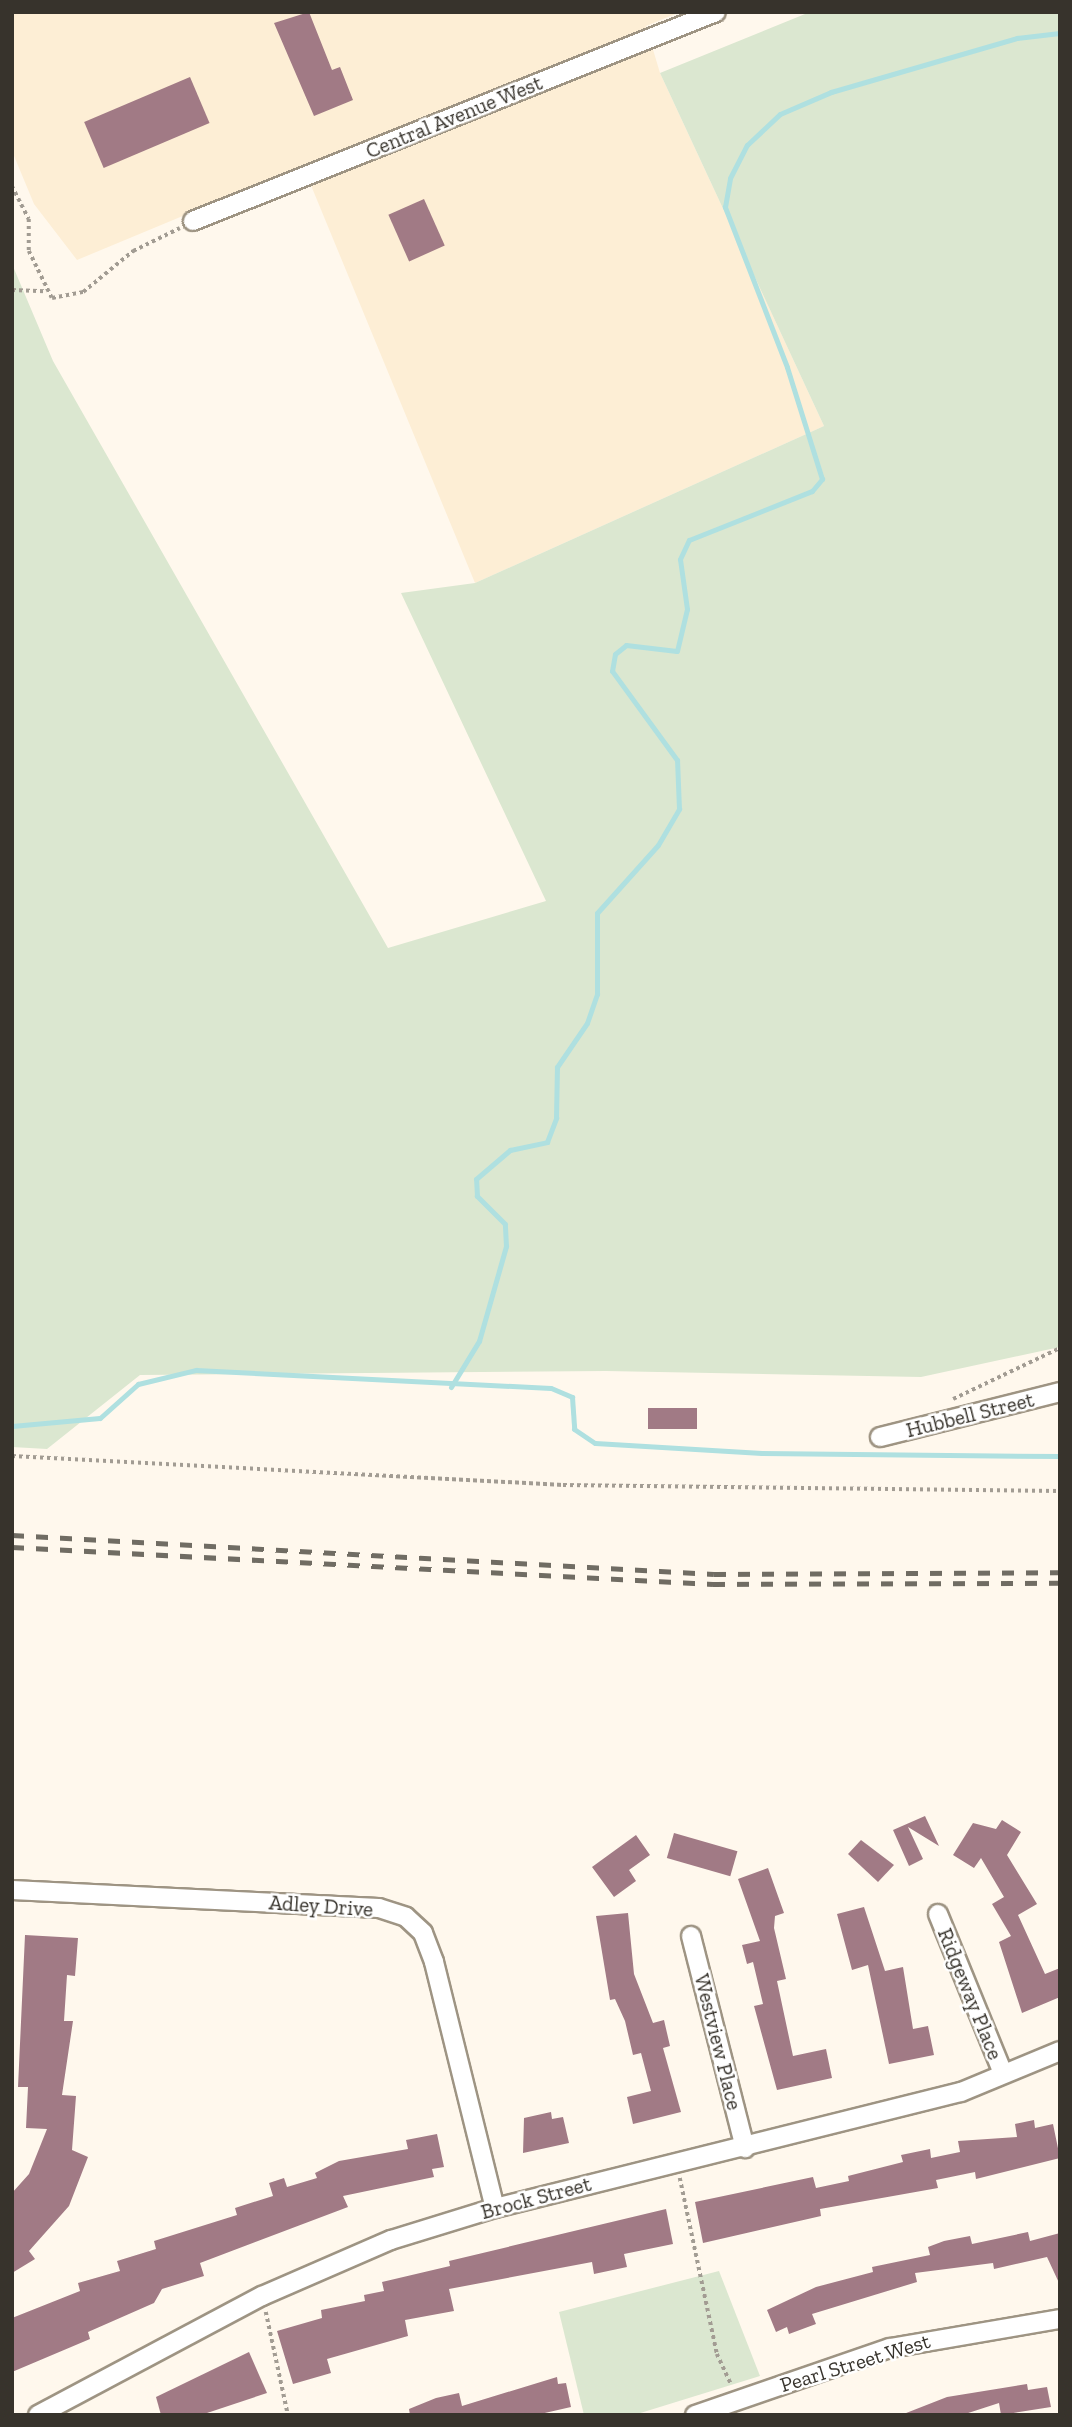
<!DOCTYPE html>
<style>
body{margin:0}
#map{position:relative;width:1072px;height:2427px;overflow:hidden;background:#fff8ed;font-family:"Zilla Slab",serif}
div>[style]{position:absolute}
.built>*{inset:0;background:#fdeed5}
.green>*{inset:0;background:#dbe7d0}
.stream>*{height:5px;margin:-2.5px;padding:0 2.5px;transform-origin:2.5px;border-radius:2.5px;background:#afe0e0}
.building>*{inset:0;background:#a17a85;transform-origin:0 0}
.path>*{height:3.5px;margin-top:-1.75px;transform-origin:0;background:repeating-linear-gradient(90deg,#a29c93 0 3.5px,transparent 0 7px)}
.roads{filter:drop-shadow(2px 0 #9e9483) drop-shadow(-2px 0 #9e9483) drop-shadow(0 2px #9e9483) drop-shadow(0 -2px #9e9483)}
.street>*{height:18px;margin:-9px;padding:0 9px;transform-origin:9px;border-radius:9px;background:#fff}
.rail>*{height:5px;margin-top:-2.5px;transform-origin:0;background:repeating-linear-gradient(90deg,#706c63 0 12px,transparent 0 24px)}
span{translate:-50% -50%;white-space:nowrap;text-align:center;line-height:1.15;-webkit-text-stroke:5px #fff;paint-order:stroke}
.street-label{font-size:21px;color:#37332c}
.frame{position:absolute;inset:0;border:14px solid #37332c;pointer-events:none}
</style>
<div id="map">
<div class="built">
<i style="clip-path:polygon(12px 12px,680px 12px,646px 26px,660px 73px,824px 426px,475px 583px,303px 166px,77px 260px,34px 204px,12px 151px)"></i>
</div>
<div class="green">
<i style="clip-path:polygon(810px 12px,1060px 12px,1060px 1347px,921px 1377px,606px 1371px,140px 1375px,47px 1449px,12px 1447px,12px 264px,53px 361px,388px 948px,546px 901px,401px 593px,475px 583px,824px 426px,660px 73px)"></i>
<i style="clip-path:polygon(719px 2271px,760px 2376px,634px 2415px,584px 2415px,559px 2312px)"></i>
</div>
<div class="stream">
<i style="left:451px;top:1387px;width:54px;rotate:-58.7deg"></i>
<i style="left:479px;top:1341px;width:99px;rotate:-74.1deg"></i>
<i style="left:506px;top:1246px;width:22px;rotate:-93deg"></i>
<i style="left:505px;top:1224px;width:40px;rotate:-135deg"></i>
<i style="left:477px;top:1196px;width:17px;rotate:-93deg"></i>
<i style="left:476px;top:1179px;width:45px;rotate:-40.5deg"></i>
<i style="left:510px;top:1150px;width:38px;rotate:-12deg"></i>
<i style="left:547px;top:1142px;width:26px;rotate:-69deg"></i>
<i style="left:556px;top:1118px;width:51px;rotate:-88.9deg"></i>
<i style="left:557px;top:1067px;width:53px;rotate:-55.7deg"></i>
<i style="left:587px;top:1023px;width:31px;rotate:-71deg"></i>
<i style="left:597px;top:994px;width:81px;rotate:-90deg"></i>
<i style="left:597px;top:913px;width:91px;rotate:-48.1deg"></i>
<i style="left:658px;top:845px;width:42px;rotate:-59.7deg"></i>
<i style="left:679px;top:809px;width:49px;rotate:-92.3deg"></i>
<i style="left:677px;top:760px;width:110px;rotate:-126.1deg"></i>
<i style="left:612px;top:671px;width:17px;rotate:-80deg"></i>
<i style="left:615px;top:654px;width:14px;rotate:-39deg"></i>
<i style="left:626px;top:645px;width:51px;rotate:6.7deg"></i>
<i style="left:677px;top:651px;width:43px;rotate:-76.6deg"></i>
<i style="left:687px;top:609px;width:50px;rotate:-98deg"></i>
<i style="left:680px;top:559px;width:21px;rotate:-65deg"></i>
<i style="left:689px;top:540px;width:132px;rotate:-21.7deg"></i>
<i style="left:812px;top:491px;width:16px;rotate:-50deg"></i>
<i style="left:822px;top:479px;width:117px;rotate:-107.4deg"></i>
<i style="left:787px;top:367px;width:172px;rotate:-111.2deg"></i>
<i style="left:725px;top:207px;width:29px;rotate:-80deg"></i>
<i style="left:730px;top:178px;width:37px;rotate:-63deg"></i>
<i style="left:747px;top:145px;width:45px;rotate:-43.2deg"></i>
<i style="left:780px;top:114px;width:56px;rotate:-23.3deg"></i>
<i style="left:831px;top:92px;width:194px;rotate:-16.2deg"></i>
<i style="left:1017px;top:38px;width:43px;rotate:-6.6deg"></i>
<i style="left:12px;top:1426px;width:88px;rotate:-5.2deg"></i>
<i style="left:100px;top:1418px;width:51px;rotate:-41.8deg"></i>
<i style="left:138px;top:1384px;width:60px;rotate:-13.6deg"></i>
<i style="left:196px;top:1370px;width:355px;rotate:2.9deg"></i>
<i style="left:551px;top:1388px;width:23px;rotate:23deg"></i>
<i style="left:572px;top:1397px;width:32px;rotate:86deg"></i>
<i style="left:574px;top:1429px;width:25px;rotate:34deg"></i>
<i style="left:595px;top:1443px;width:167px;rotate:3.4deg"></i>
<i style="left:762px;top:1453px;width:298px;rotate:0.6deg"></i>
</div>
<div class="building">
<i style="clip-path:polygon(309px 12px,332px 70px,340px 67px,353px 100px,314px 116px,274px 23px)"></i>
<i style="left:190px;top:77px;width:50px;height:115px;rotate:67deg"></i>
<i style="left:424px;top:199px;width:51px;height:39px;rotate:66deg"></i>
<i style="left:648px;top:1408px;width:49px;height:21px"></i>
<i style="clip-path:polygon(925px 1816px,939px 1846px,908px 1827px,923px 1859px,909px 1866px,893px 1830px)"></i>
<i style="clip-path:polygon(1002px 1820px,1021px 1832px,1007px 1855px,1037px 1904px,1018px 1915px,1045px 1974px,1060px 1968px,1060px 1997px,1022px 2013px,999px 1942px,1011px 1936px,992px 1904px,1004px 1897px,981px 1858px,974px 1868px,953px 1855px,973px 1823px,996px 1829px)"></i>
<i style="left:674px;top:1833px;width:66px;height:26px;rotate:16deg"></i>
<i style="clip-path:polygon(636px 1835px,650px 1855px,629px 1870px,636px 1881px,614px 1897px,592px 1867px)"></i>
<i style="clip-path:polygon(861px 1840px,894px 1865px,878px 1882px,848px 1854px)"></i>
<i style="clip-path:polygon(768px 1868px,784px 1913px,775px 1916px,774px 1928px,786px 1979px,777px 1981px,793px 2056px,826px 2049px,832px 2078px,777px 2090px,754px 2006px,763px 2004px,753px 1962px,747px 1964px,742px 1945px,760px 1941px,738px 1879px)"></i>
<i style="clip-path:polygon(864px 1907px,885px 1971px,903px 1967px,913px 2029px,928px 2026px,934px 2055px,889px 2064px,868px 1965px,852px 1970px,837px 1914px)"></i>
<i style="clip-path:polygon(628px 1913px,634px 1974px,653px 2023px,664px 2020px,670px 2046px,663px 2048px,681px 2112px,633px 2124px,627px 2097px,651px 2091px,641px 2053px,633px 2055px,625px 2021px,615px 1999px,610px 2000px,596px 1916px)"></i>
<i style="clip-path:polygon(25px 1935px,78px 1938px,75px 1976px,67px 1975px,64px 2021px,73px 2021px,62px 2095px,76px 2096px,72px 2150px,88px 2157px,69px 2206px,29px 2251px,35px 2259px,12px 2273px,12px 2193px,29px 2174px,47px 2129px,26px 2128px,28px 2087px,18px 2087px)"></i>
<i style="clip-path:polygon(551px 2112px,552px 2119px,563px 2117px,569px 2143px,523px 2153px,524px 2118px)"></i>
<i style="clip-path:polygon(1034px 2120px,1035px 2128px,1053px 2124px,1060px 2158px,976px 2179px,975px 2172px,936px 2180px,938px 2188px,820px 2209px,821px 2216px,703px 2243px,695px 2202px,813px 2177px,816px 2188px,849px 2181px,848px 2176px,903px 2162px,901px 2155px,930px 2149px,931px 2158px,960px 2152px,958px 2141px,1017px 2137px,1015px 2124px)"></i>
<i style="clip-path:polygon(437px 2134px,444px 2167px,432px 2169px,434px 2177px,343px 2196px,348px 2207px,200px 2263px,204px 2276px,162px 2289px,154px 2303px,88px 2332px,90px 2339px,12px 2372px,12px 2318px,80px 2291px,78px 2283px,120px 2271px,117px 2261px,156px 2249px,154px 2241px,237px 2215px,235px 2208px,273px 2196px,269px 2183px,284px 2178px,287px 2187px,317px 2178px,315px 2173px,339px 2161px,408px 2149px,406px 2140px)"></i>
<i style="clip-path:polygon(666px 2209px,673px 2244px,624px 2254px,627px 2267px,594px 2274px,592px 2262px,449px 2289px,454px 2311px,405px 2320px,408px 2336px,327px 2359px,331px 2373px,293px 2384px,277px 2331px,322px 2318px,321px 2310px,365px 2301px,364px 2295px,384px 2291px,382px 2282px,450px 2266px,449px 2261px)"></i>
<i style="clip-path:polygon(1028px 2232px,1030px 2241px,1060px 2233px,1060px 2285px,1047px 2257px,994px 2269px,993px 2263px,915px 2273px,917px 2282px,812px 2314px,816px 2324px,789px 2334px,787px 2327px,776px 2332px,767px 2310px,816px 2287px,873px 2272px,872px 2267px,930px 2255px,928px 2247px,944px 2241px,970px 2236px,972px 2244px)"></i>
<i style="clip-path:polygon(249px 2352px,267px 2393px,201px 2415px,161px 2415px,156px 2397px)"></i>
<i style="clip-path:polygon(557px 2377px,558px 2384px,566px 2383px,571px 2407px,536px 2415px,410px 2415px,409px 2409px,436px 2398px,459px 2393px,462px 2406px)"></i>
<i style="clip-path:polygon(1027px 2384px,1028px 2390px,1047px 2387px,1051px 2407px,1001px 2415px,999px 2403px,962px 2415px,901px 2415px,947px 2397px)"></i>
</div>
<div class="path">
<i style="left:12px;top:186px;width:37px;rotate:63deg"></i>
<i style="left:29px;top:219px;width:32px;rotate:90deg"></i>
<i style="left:29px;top:251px;width:52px;rotate:63.9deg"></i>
<i style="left:52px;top:298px;width:32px;rotate:-11deg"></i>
<i style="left:83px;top:292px;width:65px;rotate:-39.4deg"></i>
<i style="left:133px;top:251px;width:52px;rotate:-26.1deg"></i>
<i style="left:12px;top:290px;width:33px;rotate:2deg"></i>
<i style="left:953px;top:1399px;width:119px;rotate:-25.5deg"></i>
<i style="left:12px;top:1456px;width:552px;rotate:3.01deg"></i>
<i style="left:563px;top:1485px;width:497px;rotate:0.7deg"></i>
<i style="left:680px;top:2178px;width:180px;rotate:78.1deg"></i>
<i style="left:717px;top:2354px;width:33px;rotate:65deg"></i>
<i style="left:266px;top:2312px;width:105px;rotate:77.9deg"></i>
</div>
<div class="roads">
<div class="street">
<i style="left:193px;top:221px;width:563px;rotate:-21.78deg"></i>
<i style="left:880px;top:1437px;width:186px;rotate:-14deg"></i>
<i style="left:12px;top:1890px;width:367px;rotate:2.8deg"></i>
<i style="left:379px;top:1908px;width:28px;rotate:18deg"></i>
<i style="left:406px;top:1917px;width:23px;rotate:43deg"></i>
<i style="left:423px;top:1933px;width:31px;rotate:69deg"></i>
<i style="left:434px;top:1962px;width:253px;rotate:76.1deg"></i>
<i style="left:938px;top:1914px;width:172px;rotate:67.8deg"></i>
<i style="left:691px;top:1936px;width:219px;rotate:75.7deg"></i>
<i style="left:38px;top:2415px;width:254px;rotate:-28deg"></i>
<i style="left:262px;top:2296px;width:141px;rotate:-23.5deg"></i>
<i style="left:391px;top:2240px;width:109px;rotate:-17.1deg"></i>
<i style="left:495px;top:2208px;width:480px;rotate:-14deg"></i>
<i style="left:961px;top:2092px;width:107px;rotate:-22.5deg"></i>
<i style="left:695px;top:2415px;width:206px;rotate:-19deg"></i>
<i style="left:890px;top:2348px;width:172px;rotate:-9.7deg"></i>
</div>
</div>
<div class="rail">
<i style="left:12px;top:1535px;width:703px;rotate:3.18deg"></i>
<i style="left:714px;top:1574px;width:346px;rotate:-0.3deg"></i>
<i style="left:12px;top:1547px;width:702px;rotate:3.02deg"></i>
<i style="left:713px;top:1584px;width:347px;rotate:-0.2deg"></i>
</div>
<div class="street-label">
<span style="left:454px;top:117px;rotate:-22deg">Central Avenue West</span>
<span style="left:970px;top:1415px;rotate:-14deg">Hubbell Street</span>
<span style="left:321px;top:1906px;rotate:4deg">Adley Drive</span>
<span style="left:970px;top:1994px;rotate:68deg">Ridgeway Place</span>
<span style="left:718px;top:2042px;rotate:76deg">Westview Place</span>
<span style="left:536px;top:2198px;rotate:-15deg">Brock Street</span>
<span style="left:855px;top:2363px;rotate:-17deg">Pearl Street West</span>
</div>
<div class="frame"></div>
</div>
